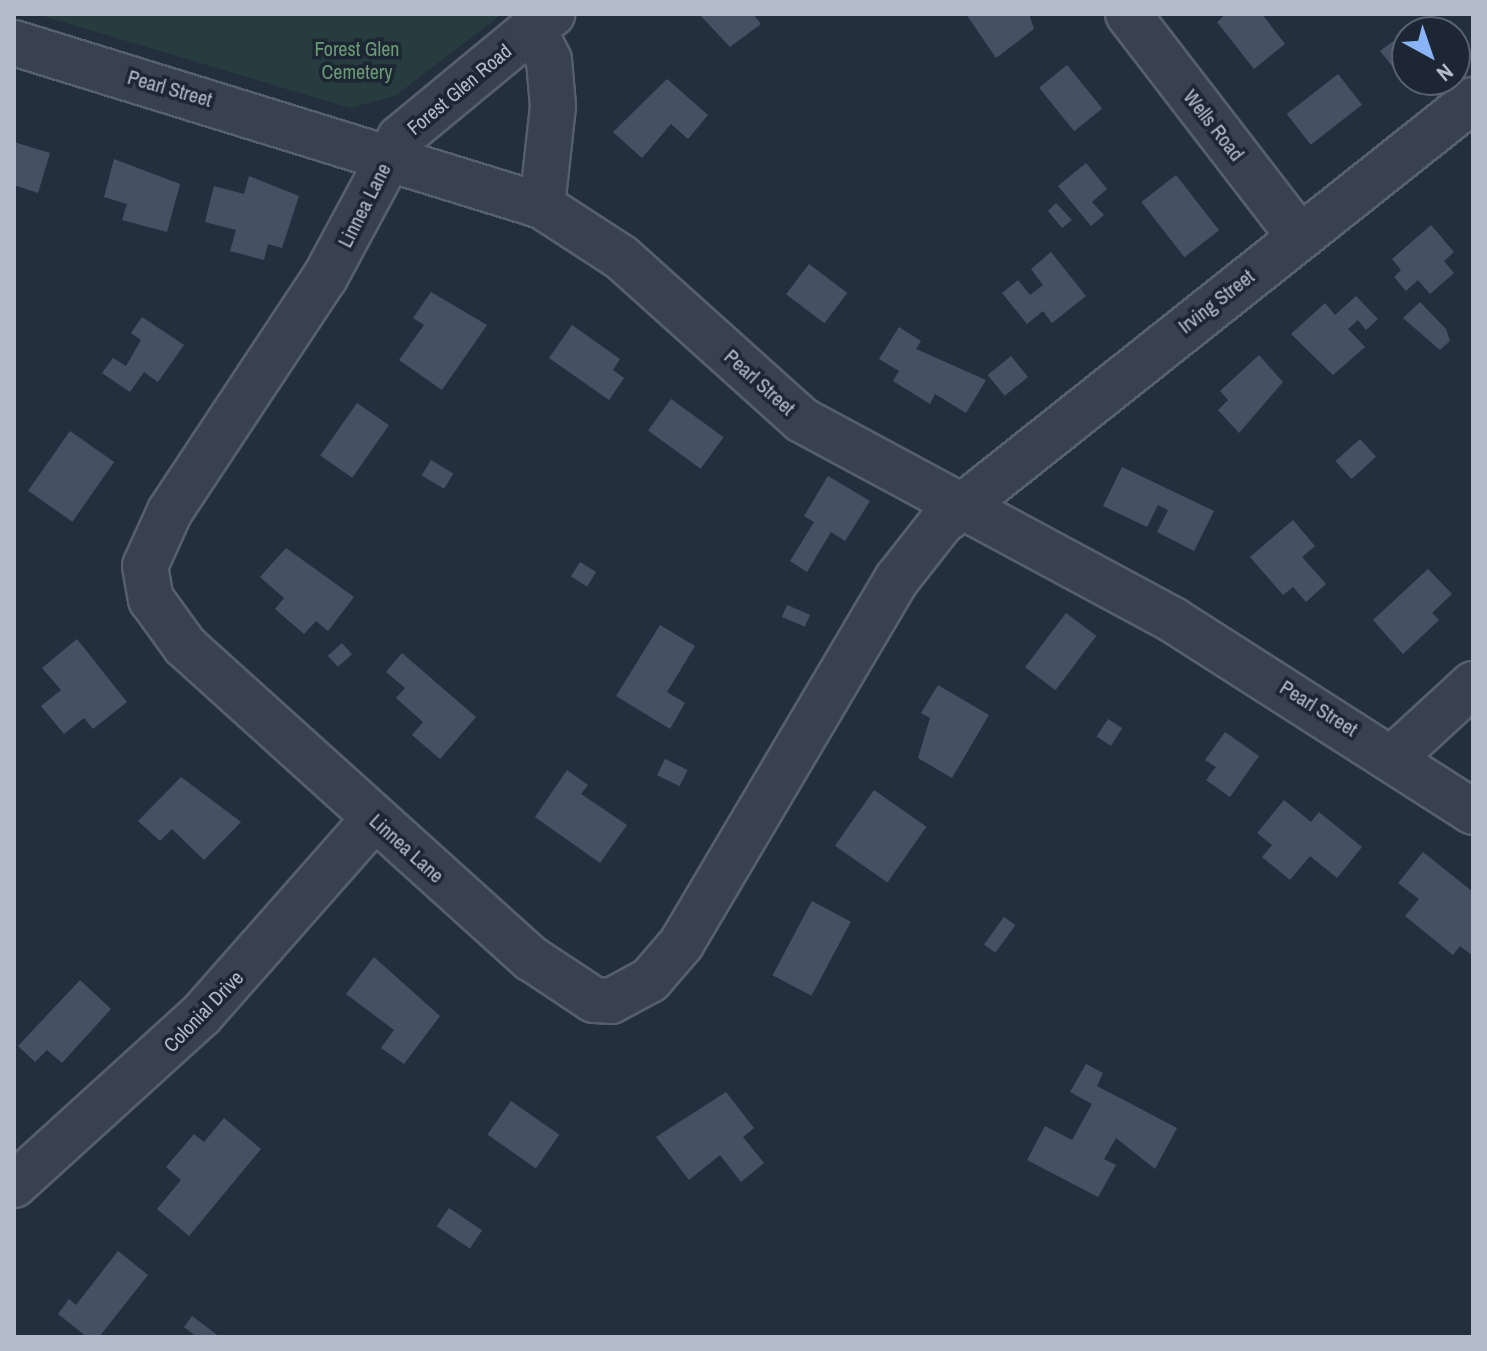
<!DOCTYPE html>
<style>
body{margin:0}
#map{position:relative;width:1487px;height:1351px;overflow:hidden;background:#242f3e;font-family:"Archivo Narrow",sans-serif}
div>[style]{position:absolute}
.green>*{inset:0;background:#263c3f}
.building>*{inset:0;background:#455162;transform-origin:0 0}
.roads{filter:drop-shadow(2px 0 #565f6c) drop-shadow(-2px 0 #565f6c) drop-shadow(0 2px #565f6c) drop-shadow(0 -2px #565f6c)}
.minor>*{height:44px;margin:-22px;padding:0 22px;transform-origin:22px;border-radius:22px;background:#38414e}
span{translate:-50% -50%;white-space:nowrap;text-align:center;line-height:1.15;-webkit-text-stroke:7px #1d2633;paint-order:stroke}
.park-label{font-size:20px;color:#6b9a76}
.street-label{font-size:20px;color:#b4bcc9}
.frame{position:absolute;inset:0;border:16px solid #b4bcc9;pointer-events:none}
.north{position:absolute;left:1391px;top:16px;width:80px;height:80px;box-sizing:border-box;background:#1d2633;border:2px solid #59626f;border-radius:50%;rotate:140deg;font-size:22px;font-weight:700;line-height:32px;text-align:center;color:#b4bcc9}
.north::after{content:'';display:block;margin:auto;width:28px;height:36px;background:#8ab4f8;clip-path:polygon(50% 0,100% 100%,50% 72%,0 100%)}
</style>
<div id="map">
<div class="green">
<i style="clip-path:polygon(36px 14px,502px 14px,395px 96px,350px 108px)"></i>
</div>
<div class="building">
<i style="clip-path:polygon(699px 14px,753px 14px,761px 24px,730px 47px)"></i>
<i style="clip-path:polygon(966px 14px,1029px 14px,1034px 29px,996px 58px)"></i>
<i style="clip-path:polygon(1226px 14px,1262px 14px,1285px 44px,1254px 69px,1217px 22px)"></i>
<i style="clip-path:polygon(1407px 31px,1407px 71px,1400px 76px,1380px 51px)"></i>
<i style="left:1067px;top:65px;width:56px;height:36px;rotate:51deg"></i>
<i style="left:1338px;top:74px;width:39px;height:65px;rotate:52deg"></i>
<i style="clip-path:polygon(667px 79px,708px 115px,688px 139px,671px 124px,642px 158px,613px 132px)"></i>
<i style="clip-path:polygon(14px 142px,50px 153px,38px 193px,14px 185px)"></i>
<i style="clip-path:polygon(114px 159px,180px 184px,167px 232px,122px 220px,127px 204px,104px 197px)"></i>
<i style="clip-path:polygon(1086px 163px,1107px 189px,1092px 202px,1104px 215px,1091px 226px,1058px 186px)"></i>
<i style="left:1176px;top:175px;width:70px;height:44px;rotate:52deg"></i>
<i style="clip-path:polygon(249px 176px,299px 196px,282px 248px,268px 244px,264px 260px,230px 251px,236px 230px,205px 222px,214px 186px,244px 194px)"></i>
<i style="clip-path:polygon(1056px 203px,1072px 220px,1062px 228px,1048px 211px)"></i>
<i style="clip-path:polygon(1431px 225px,1454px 252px,1444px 261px,1454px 273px,1430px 294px,1418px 280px,1406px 291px,1394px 277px,1401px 270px,1392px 259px)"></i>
<i style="clip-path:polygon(1051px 252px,1086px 296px,1052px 323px,1043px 311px,1027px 324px,1002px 293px,1018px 280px,1030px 295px,1043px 285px,1031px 269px)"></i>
<i style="left:809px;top:264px;width:48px;height:38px;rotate:37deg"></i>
<i style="clip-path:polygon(431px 292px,487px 325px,442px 390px,399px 360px,424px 325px,413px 318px)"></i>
<i style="clip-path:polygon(1356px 296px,1378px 319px,1366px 330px,1358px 320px,1348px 329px,1365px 347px,1333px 375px,1291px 334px,1325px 303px,1335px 315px)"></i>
<i style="clip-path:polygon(1420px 302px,1446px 329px,1450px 341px,1440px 350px,1403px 318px)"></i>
<i style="clip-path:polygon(142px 317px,184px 345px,158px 382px,144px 372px,130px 392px,102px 373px,113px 358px,126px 366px,141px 340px,131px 333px)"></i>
<i style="clip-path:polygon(572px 325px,620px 359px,613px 370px,624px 378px,609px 400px,549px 358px)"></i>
<i style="clip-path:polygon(899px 327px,921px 341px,916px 349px,986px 380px,966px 413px,935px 394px,930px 404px,893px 381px,899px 371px,879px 359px)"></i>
<i style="clip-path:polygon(1259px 355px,1283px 382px,1239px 433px,1218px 410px,1228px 400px,1220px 391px)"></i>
<i style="left:1011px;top:356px;width:27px;height:30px;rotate:51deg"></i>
<i style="left:671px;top:399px;width:65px;height:39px;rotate:36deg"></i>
<i style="left:357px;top:403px;width:39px;height:64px;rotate:35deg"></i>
<i style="left:70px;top:431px;width:54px;height:73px;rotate:35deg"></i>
<i style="left:1360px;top:439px;width:24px;height:33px;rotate:48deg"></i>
<i style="left:431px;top:460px;width:26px;height:18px;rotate:31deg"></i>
<i style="clip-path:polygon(1122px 467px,1214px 511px,1194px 551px,1157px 532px,1168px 510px,1158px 505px,1147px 527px,1103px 506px)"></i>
<i style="clip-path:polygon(828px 476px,870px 501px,845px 541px,831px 532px,807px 572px,790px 561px,814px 522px,804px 516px)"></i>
<i style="clip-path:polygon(1293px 520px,1315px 546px,1302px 557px,1326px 584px,1306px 602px,1293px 587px,1283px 595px,1250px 557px)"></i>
<i style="clip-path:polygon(286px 548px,354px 597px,328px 631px,316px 621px,304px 634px,275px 609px,284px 598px,260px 577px)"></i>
<i style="left:580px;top:562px;width:19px;height:17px;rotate:32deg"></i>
<i style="clip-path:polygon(1428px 569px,1452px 594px,1432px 613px,1439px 620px,1403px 654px,1373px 620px)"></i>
<i style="left:787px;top:605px;width:25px;height:13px;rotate:23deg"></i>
<i style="left:1066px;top:613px;width:38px;height:68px;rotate:37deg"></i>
<i style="clip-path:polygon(660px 625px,695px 646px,667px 692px,685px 703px,670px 729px,616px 696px)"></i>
<i style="clip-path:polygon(77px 639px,127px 702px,93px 729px,84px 718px,64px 734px,41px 706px,61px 690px,42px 668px)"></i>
<i style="left:342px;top:643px;width:15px;height:19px;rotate:48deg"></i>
<i style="clip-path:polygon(402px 653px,476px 717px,440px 759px,412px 735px,423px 722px,396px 698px,405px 688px,386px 672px)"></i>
<i style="clip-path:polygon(938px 685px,989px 715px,952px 778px,918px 758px,930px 718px,921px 713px)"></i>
<i style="left:1108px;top:719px;width:17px;height:21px;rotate:33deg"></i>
<i style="clip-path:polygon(1225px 732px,1259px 756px,1230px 797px,1206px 780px,1216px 767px,1205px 760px)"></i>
<i style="left:665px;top:759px;width:25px;height:18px;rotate:26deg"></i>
<i style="clip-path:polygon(567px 770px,588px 785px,581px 794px,627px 825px,600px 863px,535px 817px)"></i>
<i style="clip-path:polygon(181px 777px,241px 822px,204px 860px,172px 829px,160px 841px,138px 821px)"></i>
<i style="left:874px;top:790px;width:64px;height:68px;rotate:35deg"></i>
<i style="clip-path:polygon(1284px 800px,1311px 822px,1319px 812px,1362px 847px,1337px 878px,1310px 856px,1290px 880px,1262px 857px,1272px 845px,1257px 833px)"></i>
<i style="clip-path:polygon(1423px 852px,1473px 892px,1473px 956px,1460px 946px,1453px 955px,1405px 916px,1419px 899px,1398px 883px)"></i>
<i style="left:812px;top:901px;width:44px;height:84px;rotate:28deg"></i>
<i style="left:1004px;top:917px;width:14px;height:34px;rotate:36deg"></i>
<i style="clip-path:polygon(374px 957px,440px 1016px,404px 1064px,381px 1048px,394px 1030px,346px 994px)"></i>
<i style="clip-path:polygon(80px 980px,111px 1009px,62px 1063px,47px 1050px,35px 1062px,18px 1046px)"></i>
<i style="clip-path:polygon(1086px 1064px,1103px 1073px,1097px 1086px,1177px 1128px,1155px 1169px,1116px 1138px,1104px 1159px,1116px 1165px,1098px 1197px,1027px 1160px,1045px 1126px,1072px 1140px,1092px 1104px,1070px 1092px)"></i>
<i style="clip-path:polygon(726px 1092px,754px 1128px,743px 1137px,764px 1163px,741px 1182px,720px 1155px,689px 1180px,656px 1137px)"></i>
<i style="left:511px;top:1101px;width:59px;height:41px;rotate:35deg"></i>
<i style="clip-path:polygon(224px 1118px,261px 1149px,189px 1236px,157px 1209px,181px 1180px,166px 1167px,194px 1134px,204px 1142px)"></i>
<i style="left:449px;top:1208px;width:40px;height:22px;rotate:34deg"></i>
<i style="clip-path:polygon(118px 1251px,148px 1275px,99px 1337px,87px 1337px,58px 1314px,69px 1299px,76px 1305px)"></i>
<i style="clip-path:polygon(192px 1316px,220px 1337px,197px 1337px,184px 1327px)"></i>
</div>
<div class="roads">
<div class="minor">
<i style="left:1128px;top:14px;width:280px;rotate:52.4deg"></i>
<i style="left:533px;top:28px;width:173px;rotate:140.4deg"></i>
<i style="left:400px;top:138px;width:158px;rotate:118.3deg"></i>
<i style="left:325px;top:277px;width:281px;rotate:123.5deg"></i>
<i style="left:170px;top:511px;width:60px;rotate:114.4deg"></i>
<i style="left:145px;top:566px;width:34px;rotate:80deg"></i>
<i style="left:151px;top:599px;width:58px;rotate:54.1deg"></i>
<i style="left:185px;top:646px;width:467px;rotate:42.1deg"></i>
<i style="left:532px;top:959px;width:74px;rotate:33.5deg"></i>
<i style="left:594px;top:1000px;width:17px;rotate:3deg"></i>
<i style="left:611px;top:1001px;width:44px;rotate:-28.3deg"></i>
<i style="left:650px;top:980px;width:48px;rotate:-49.3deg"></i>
<i style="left:681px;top:944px;width:424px;rotate:-59.4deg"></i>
<i style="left:897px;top:579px;width:71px;rotate:-51.8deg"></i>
<i style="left:941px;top:523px;width:680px;rotate:-38.49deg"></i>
<i style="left:14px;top:43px;width:553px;rotate:17.16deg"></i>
<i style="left:542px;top:206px;width:95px;rotate:33deg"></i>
<i style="left:622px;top:258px;width:242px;rotate:42deg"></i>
<i style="left:802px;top:420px;width:421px;rotate:28.3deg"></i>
<i style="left:1173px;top:620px;width:356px;rotate:32.6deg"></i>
<i style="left:542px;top:206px;width:101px;rotate:-83.7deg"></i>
<i style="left:553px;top:106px;width:46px;rotate:-95deg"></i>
<i style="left:549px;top:60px;width:36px;rotate:-117deg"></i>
<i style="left:533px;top:28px;width:24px;rotate:-36deg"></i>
<i style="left:1395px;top:756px;width:106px;rotate:-42.7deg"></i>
<i style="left:14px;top:1185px;width:253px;rotate:-42.3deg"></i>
<i style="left:201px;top:1015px;width:261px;rotate:-48.6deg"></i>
</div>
</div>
<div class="park-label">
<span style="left:357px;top:60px">Forest Glen<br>Cemetery</span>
</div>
<div class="street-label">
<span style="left:170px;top:88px;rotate:16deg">Pearl Street</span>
<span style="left:459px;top:89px;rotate:-40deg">Forest Glen Road</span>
<span style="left:1214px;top:125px;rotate:52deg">Wells Road</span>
<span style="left:364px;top:205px;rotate:-63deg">Linnea Lane</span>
<span style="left:1216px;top:301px;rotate:-38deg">Irving Street</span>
<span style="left:760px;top:382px;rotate:42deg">Pearl Street</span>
<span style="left:1319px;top:708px;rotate:32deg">Pearl Street</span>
<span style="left:407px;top:848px;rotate:42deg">Linnea Lane</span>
<span style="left:203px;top:1011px;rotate:-46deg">Colonial Drive</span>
</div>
<div class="frame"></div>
<div class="north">N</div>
</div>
